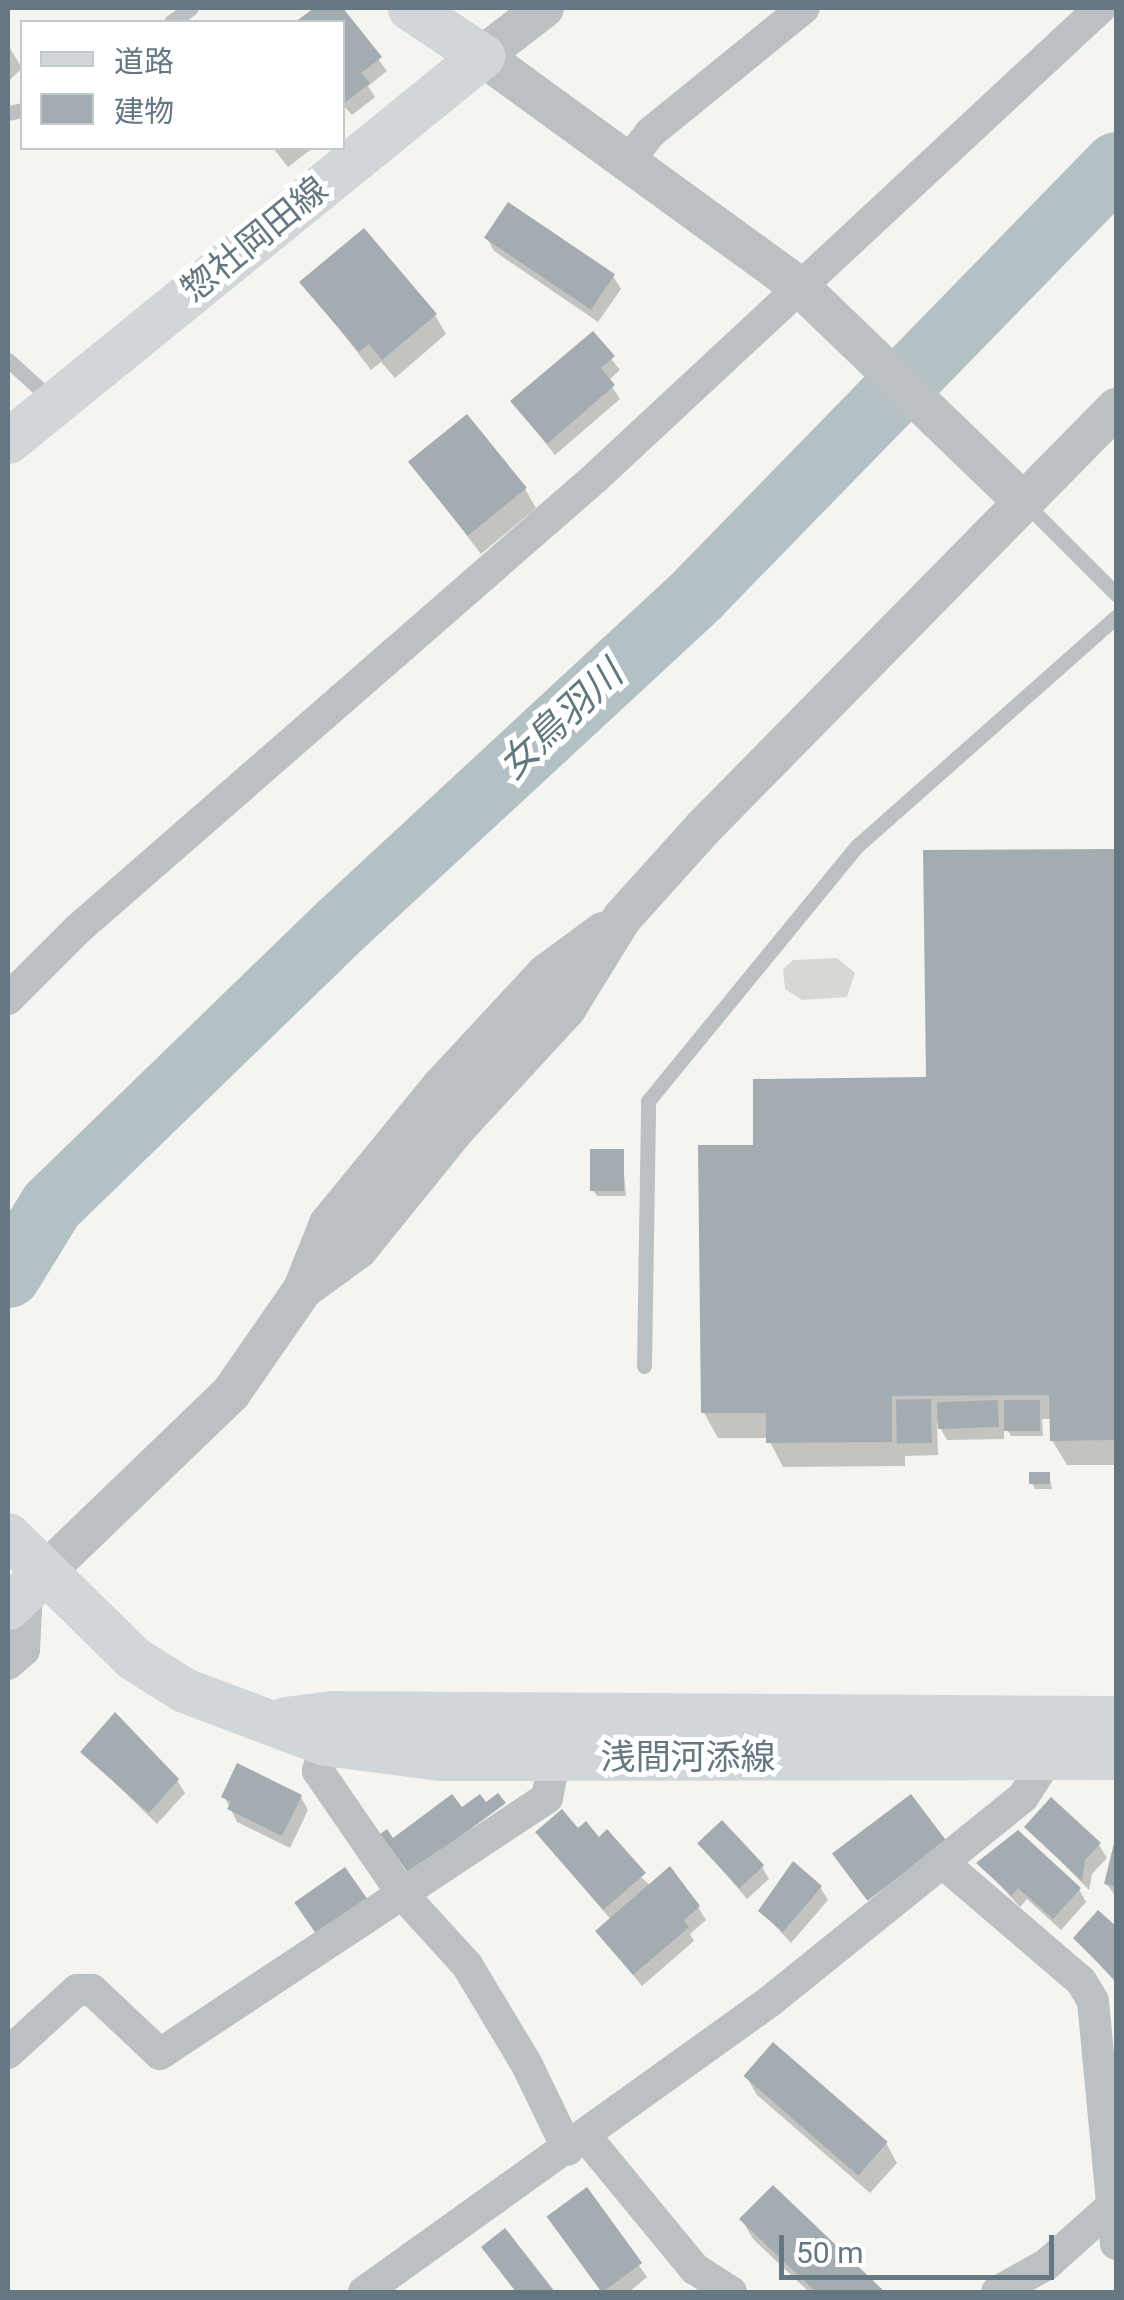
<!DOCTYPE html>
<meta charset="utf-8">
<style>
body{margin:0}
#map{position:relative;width:1124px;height:2300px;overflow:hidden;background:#f5f4f1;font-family:Roboto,"Noto Sans JP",sans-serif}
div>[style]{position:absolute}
.green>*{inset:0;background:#d5d9d1}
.shadow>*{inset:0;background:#0003}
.river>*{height:65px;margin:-32.5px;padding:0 32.5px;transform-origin:32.5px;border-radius:32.5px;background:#b3c1c4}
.building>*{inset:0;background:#a3adb1;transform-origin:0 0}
.service>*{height:15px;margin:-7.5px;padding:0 7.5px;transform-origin:7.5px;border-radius:7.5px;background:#bbc1c3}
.minor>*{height:32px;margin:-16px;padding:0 16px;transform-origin:16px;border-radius:16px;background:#bbc1c3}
.tertiary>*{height:40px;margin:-20px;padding:0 20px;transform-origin:20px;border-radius:20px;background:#bbc1c3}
.secondary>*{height:45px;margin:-22.5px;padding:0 22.5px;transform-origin:22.5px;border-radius:22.5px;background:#d1d6d9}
span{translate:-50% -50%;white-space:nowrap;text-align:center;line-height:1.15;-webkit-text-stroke:10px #fff;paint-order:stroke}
.street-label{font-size:35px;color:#657881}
.water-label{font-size:38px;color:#61797e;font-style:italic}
.frame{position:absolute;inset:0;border:10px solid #657881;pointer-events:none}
.legend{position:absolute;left:20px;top:20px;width:325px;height:130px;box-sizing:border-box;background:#fff;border:2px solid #c1c9cd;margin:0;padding:12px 18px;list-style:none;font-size:30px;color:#657881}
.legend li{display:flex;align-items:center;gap:20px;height:50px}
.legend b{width:50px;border:2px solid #c1c9cd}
.scale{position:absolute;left:779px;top:2235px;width:275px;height:45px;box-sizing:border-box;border:5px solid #657881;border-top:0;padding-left:12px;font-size:30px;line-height:35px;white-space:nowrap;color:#657881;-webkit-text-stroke:8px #fff;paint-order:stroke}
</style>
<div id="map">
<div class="green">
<i style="clip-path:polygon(837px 958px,855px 973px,847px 997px,802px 1000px,785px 989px,783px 969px,793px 960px)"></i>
</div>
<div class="shadow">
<i style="clip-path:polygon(318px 8px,340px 8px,387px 71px,368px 86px,375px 97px,352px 115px,342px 104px,342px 22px,299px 22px)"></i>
<i style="clip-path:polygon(8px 45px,22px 68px,8px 82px)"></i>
<i style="clip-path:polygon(273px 148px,313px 148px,288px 167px)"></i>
<i style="clip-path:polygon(487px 238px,613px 276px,621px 289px,598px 322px,494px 251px)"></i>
<i style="clip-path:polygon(303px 282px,435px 315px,446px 334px,395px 378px,381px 362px,371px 370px)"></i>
<i style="clip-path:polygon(592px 334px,620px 370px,608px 381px,620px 399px,555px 455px,513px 402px)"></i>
<i style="clip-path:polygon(411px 463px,525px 489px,536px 508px,481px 554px)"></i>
<i style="clip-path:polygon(1116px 851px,1116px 1465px,1067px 1465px,1052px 1440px,1052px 1419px,1042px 1419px,1043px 1436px,1011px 1436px,1004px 1424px,1004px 1439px,947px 1440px,937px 1422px,938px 1455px,905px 1456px,905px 1466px,783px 1467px,768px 1438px,718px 1438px,704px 1413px,756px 1147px,928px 1080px,925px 853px)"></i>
<i style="clip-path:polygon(622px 1151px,626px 1196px,597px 1196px,593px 1190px)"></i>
<i style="clip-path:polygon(1049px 1475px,1052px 1489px,1035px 1489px,1032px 1483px)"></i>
<i style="clip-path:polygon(83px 1752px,177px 1780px,185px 1793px,157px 1824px)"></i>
<i style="clip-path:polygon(224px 1796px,301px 1797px,308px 1810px,290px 1848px,237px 1822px)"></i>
<i style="clip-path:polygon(1027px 1827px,1099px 1845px,1107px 1858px,1092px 1874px,1089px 1890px)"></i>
<i style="clip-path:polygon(578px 1831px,599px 1840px,651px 1886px,698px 1907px,706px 1920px,690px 1934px,694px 1941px,642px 1986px,598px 1932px,611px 1920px,539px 1832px)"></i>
<i style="clip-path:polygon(700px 1844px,762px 1867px,769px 1879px,747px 1899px)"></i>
<i style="clip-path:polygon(1116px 1844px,1116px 1897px,1106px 1883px)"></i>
<i style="clip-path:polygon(980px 1864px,1079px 1889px,1086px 1902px,1061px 1930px,1027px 1899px,1020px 1907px)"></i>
<i style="clip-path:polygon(820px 1887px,828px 1900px,791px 1943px,761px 1911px)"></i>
<i style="clip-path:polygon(1098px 1913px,1116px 1929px,1116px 1983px,1076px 1938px)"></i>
<i style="clip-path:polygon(746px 2076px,886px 2143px,897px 2163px,870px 2193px,757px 2095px)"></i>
<i style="clip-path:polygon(773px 2188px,882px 2292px,809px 2292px,753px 2239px,742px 2220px)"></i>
<i style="clip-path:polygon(587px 2190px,647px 2277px,629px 2292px,608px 2292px,551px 2219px)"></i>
</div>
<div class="river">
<i style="left:8px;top:1275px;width:82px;rotate:-58.4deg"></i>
<i style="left:51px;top:1205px;width:402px;rotate:-44.1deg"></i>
<i style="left:340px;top:925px;width:488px;rotate:-42.8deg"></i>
<i style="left:698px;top:593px;width:599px;rotate:-45.74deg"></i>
</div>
<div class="building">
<i style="clip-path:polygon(314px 8px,343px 8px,382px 57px,361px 73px,370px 83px,342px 105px,342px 22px,295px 22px)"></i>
<i style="left:508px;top:202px;width:129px;height:43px;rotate:34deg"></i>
<i style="clip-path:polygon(364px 228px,437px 314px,382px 360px,369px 344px,359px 352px,299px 282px)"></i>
<i style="clip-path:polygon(593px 331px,615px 356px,601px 368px,615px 385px,547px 444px,510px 401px)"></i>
<i style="left:467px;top:414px;width:95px;height:76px;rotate:51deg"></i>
<i style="clip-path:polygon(1116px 849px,1116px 1440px,1050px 1441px,1049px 1395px,892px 1396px,892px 1442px,766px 1443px,766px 1413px,701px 1413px,698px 1145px,753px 1145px,753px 1079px,926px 1077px,923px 850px)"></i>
<i style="left:590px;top:1149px;width:34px;height:42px"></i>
<i style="left:931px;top:1399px;width:44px;height:35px;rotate:89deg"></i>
<i style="left:998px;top:1400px;width:27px;height:61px;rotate:88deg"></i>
<i style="left:1004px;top:1400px;width:36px;height:31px"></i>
<i style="left:1029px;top:1472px;width:21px;height:12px"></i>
<i style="clip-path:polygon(115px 1712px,179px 1779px,149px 1813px,80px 1752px)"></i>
<i style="clip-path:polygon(237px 1763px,302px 1795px,282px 1836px,227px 1809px,231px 1802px,221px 1797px)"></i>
<i style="clip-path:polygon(498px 1793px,506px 1803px,409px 1874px,380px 1834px,387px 1829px,393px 1838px,452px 1794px,462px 1807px,480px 1794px,486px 1802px)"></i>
<i style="left:911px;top:1794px;width:59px;height:99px;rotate:53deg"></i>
<i style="clip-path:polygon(1051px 1797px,1101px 1843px,1085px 1860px,1082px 1881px,1024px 1827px)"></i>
<i style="clip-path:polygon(562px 1809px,578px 1828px,586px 1821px,599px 1837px,607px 1829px,646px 1873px,603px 1910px,535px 1832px)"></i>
<i style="left:722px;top:1820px;width:62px;height:34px;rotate:47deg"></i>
<i style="clip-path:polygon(1018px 1830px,1081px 1888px,1053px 1919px,1018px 1888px,1012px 1896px,976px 1863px)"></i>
<i style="clip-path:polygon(1115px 1839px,1116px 1839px,1116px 1887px,1104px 1884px)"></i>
<i style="clip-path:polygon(793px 1861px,822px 1886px,783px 1932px,758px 1911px)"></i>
<i style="clip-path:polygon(670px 1866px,700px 1906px,684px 1920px,689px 1927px,633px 1975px,595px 1931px)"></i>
<i style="left:345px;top:1867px;width:39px;height:62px;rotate:55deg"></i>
<i style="clip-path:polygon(1098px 1910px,1116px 1926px,1116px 1981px,1073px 1938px)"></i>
<i style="left:773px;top:2042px;width:152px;height:45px;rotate:41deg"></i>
<i style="clip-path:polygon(773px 2185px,885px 2292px,816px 2292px,739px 2219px)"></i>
<i style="left:587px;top:2187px;width:94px;height:50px;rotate:54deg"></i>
<i style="clip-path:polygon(505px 2228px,555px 2292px,516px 2292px,481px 2247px)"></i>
</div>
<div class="service">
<i style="left:171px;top:22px;width:24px;rotate:-35deg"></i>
<i style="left:8px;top:113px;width:14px;rotate:-12deg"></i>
<i style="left:8px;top:360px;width:61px;rotate:42.3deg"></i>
<i style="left:1025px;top:503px;width:129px;rotate:45deg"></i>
<i style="left:644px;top:1366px;width:265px;rotate:-89.1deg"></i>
<i style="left:648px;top:1101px;width:330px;rotate:-50.7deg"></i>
<i style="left:857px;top:846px;width:346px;rotate:-41.5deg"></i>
</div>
<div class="minor">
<i style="left:630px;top:159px;width:33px;rotate:-52deg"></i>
<i style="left:650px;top:133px;width:198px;rotate:-39.1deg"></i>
<i style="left:8px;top:999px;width:100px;rotate:-45deg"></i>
<i style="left:79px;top:928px;width:685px;rotate:-41.09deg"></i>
<i style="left:595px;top:478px;width:690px;rotate:-42.94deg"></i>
<i style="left:8px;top:1664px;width:21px;rotate:-41deg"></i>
<i style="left:24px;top:1650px;width:61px;rotate:-87.2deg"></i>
<i style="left:325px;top:1743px;width:29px;rotate:104deg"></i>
<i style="left:318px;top:1771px;width:152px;rotate:55.5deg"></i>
<i style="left:404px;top:1896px;width:93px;rotate:47.6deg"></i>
<i style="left:467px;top:1965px;width:117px;rotate:59deg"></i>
<i style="left:527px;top:2065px;width:94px;rotate:64.2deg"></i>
<i style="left:942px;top:1862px;width:183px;rotate:40.6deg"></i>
<i style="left:1081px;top:1981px;width:23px;rotate:59deg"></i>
<i style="left:1093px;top:2001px;width:244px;rotate:84.6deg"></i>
<i style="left:8px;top:2053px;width:93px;rotate:-42.4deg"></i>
<i style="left:77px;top:1990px;width:15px"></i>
<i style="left:92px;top:1990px;width:93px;rotate:43.3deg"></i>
<i style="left:160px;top:2054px;width:464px;rotate:-33.5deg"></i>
<i style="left:547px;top:1798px;width:42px;rotate:-79deg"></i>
<i style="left:586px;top:2137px;width:171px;rotate:50.5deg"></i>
<i style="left:695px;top:2269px;width:43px;rotate:32.6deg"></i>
<i style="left:364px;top:2292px;width:498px;rotate:-35.6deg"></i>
<i style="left:769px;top:2002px;width:326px;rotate:-38.9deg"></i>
<i style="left:1023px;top:1797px;width:46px;rotate:-57.3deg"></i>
<i style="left:997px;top:2292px;width:57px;rotate:-29.2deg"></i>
<i style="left:1047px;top:2264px;width:89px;rotate:-41.8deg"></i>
</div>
<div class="tertiary">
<i style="left:544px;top:8px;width:78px;rotate:142.3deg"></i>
<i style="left:482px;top:56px;width:393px;rotate:36deg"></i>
<i style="left:800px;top:287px;width:308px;rotate:43.9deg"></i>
<i style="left:303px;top:1289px;width:68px;rotate:-36deg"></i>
<i style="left:358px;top:1249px;width:156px;rotate:-51deg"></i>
<i style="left:456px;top:1128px;width:162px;rotate:-47.3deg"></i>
<i style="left:566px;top:1009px;width:107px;rotate:-58.4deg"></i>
<i style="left:622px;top:918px;width:122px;rotate:-48deg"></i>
<i style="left:704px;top:827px;width:588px;rotate:-45.48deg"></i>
<i style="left:44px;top:1573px;width:260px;rotate:-43.9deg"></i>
<i style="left:231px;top:1393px;width:126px;rotate:-55.3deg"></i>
<i style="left:303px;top:1289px;width:70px;rotate:-68.2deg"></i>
<i style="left:329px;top:1224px;width:177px;rotate:-50.7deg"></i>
<i style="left:441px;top:1087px;width:154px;rotate:-47.1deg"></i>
<i style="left:546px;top:974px;width:71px;rotate:-36.4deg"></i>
</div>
<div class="secondary">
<i style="left:8px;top:441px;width:611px;rotate:-39.08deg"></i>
<i style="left:482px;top:56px;width:87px;rotate:-146.3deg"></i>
<i style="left:8px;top:1535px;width:175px;rotate:44.5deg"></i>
<i style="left:133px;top:1658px;width:60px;rotate:32.1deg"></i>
<i style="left:184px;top:1690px;width:151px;rotate:20.6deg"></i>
<i style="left:325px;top:1743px;width:116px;rotate:7.4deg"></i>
<i style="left:440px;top:1758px;width:676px;rotate:-0.08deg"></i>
<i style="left:8px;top:1607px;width:50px;rotate:-43.4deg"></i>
<i style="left:285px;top:1719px;width:47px;rotate:-7.3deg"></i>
<i style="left:332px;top:1713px;width:784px;rotate:0.37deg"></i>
</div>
<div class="street-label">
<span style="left:255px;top:240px;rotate:-39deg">惣社岡田線</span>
<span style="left:688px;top:1758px">浅間河添線</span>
</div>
<div class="water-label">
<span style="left:561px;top:720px;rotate:-43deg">女鳥羽川</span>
</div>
<div class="frame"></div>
<ul class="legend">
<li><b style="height:12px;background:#d1d6d9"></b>道路</li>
<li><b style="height:28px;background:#a3adb1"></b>建物</li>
</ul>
<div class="scale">50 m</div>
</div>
